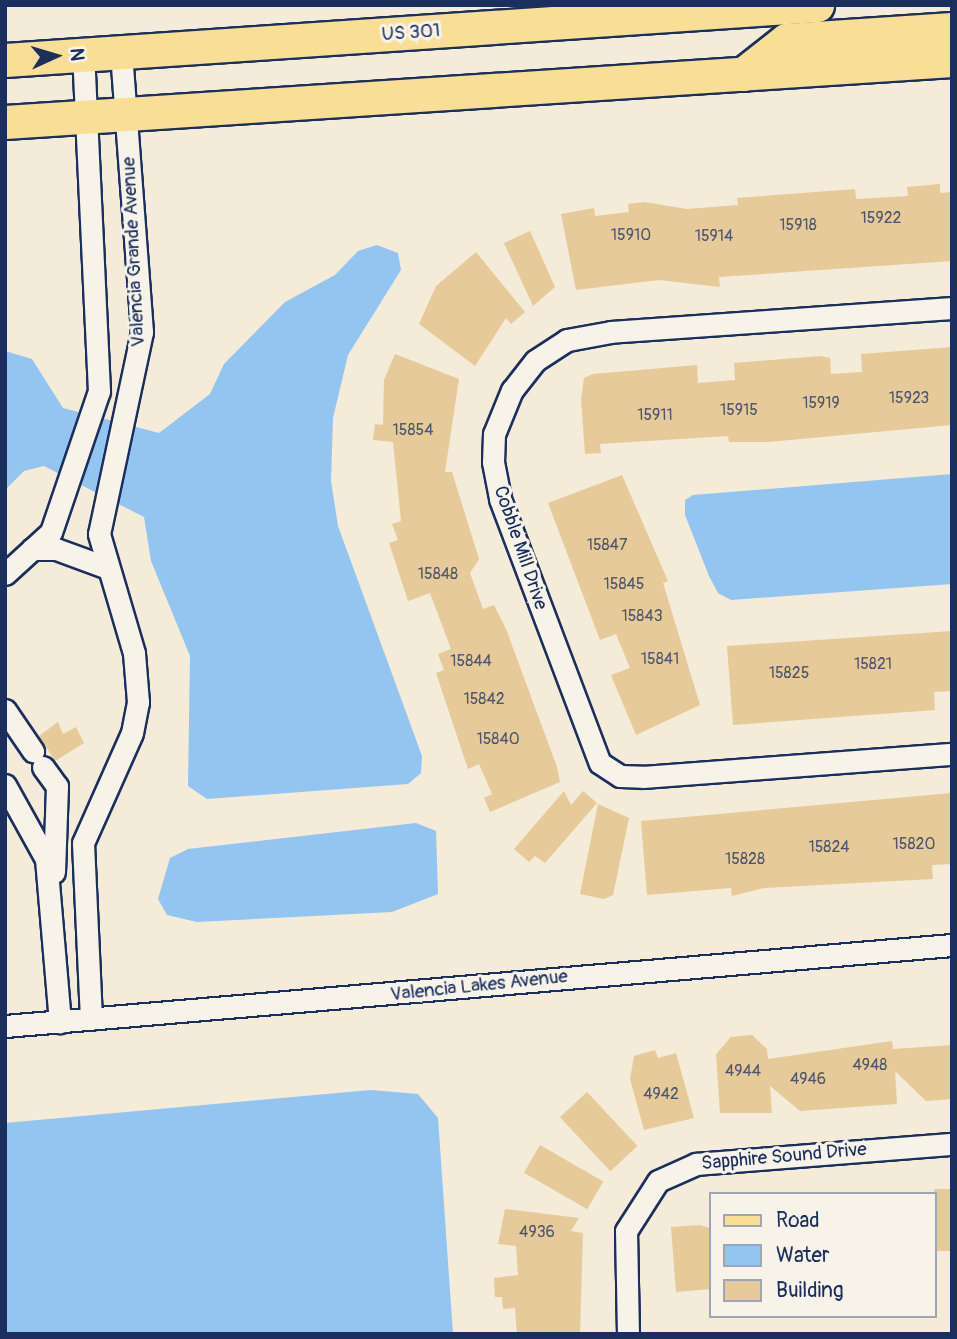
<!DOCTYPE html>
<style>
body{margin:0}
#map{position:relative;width:957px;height:1339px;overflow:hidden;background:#f4ebd8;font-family:Pangolin,sans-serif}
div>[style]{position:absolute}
.water>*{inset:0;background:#94c4f0}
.building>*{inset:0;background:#e6ca9a;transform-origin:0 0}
.roads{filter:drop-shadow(2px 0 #1b2f5e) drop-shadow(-2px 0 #1b2f5e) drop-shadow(0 2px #1b2f5e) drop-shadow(0 -2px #1b2f5e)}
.street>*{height:21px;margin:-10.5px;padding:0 10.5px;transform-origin:10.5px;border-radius:10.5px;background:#f7f3e8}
.primary>*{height:33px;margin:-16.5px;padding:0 16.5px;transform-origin:16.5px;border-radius:16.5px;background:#f9df96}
span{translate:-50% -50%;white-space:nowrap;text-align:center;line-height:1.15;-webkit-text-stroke:6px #f7f3e8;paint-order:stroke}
.number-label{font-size:16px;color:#4e566d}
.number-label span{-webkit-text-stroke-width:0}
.street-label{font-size:19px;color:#1b2f5e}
.frame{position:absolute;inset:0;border:7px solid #1b2f5e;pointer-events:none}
.legend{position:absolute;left:709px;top:1192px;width:228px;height:126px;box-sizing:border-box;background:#f7f3e8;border:2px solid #9fa5b1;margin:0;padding:9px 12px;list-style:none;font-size:21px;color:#1b2f5e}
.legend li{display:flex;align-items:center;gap:14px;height:35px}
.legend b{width:35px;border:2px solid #9fa5b1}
.north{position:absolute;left:21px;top:21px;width:70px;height:70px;-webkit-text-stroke:5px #f7f3e8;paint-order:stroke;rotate:86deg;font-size:19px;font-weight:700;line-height:28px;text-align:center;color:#1b2f5e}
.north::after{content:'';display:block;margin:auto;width:24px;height:32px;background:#1b2f5e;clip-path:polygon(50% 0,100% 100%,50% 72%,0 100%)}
</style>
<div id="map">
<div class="water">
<i style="clip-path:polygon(377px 245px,398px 253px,401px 270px,348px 355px,333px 418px,331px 481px,338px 526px,422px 756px,421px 773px,408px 784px,207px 799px,188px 786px,190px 656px,151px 561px,144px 517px,44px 466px,24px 471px,5px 490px,5px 351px,32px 359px,63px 408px,159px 433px,210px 394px,224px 364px,285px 302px,335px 275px,358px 251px)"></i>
<i style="clip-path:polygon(952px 474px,952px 584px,731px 600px,718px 593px,709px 576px,685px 515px,685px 500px,693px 495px)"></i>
<i style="clip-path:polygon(416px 823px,436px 831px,438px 894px,392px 912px,197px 922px,167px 915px,158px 899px,170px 858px,188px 849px)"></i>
<i style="clip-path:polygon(371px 1090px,418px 1094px,438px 1118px,453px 1334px,5px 1334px,5px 1123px)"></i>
</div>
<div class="building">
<i style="clip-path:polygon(940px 184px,940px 193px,952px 192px,952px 261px,719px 277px,720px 287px,659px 280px,576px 290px,561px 214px,594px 208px,595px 216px,629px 212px,628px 204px,644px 202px,687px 209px,738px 205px,737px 198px,855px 189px,856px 199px,908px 196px,907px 187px)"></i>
<i style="clip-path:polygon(530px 231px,555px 287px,533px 306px,504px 243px)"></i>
<i style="clip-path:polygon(476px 252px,525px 312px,511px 324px,506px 318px,475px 366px,419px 324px,436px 286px)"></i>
<i style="clip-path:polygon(952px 347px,952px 425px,768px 442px,729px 442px,728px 436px,600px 444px,601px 453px,585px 454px,581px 400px,584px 378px,593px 374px,697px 365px,698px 383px,735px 380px,734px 363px,820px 356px,830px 358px,831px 374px,862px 372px,861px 354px)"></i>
<i style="clip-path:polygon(395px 354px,459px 379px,445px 472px,452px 472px,479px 559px,470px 573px,483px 609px,494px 605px,506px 629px,557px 767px,560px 782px,490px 812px,484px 798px,492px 794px,479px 764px,468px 769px,436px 673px,444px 670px,438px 654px,451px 649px,430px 593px,408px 601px,389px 543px,398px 540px,392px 524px,401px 521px,393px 442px,373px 440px,375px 424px,383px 425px,384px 380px)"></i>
<i style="clip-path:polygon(622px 475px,668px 581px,663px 583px,700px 705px,636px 735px,611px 675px,630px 668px,616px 634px,600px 640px,548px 503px)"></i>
<i style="clip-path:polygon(952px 631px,952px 691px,934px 692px,935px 710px,733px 725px,727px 646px)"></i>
<i style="clip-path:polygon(58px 722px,63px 734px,76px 727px,84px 743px,55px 761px,39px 736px)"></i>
<i style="clip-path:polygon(564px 791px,571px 805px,583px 791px,597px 803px,545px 863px,535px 856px,529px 862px,514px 849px)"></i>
<i style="clip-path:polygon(952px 793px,952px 864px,932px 865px,933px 879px,764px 888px,732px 896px,731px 888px,647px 895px,641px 821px)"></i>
<i style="clip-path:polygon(598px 804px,629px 818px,613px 895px,604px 899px,580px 894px)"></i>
<i style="clip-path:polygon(752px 1035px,767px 1049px,768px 1059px,892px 1041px,893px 1049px,952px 1045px,952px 1099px,926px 1101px,895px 1071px,897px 1104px,800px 1111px,770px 1086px,772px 1113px,720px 1113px,716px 1054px,731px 1037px)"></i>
<i style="clip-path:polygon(655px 1050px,658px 1058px,676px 1053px,694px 1118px,644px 1130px,630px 1079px,634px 1056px)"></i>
<i style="left:587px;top:1092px;width:74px;height:37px;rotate:47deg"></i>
<i style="left:540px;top:1145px;width:73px;height:32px;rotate:30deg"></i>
<i style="left:952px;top:1189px;width:62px;height:18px;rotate:90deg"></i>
<i style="clip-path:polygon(505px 1209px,579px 1218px,571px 1231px,583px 1233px,580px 1334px,517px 1334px,515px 1308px,503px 1309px,502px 1297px,495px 1297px,494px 1278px,518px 1275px,516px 1246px,498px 1244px)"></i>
<i style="clip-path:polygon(700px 1225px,710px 1228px,710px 1289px,676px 1292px,671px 1227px)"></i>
</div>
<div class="roads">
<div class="street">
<i style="left:952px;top:308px;width:342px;rotate:176deg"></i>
<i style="left:611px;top:332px;width:45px;rotate:169.7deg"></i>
<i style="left:567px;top:340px;width:38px;rotate:147deg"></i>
<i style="left:535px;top:361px;width:37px;rotate:128deg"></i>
<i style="left:512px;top:390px;width:48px;rotate:112.2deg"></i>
<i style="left:494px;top:434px;width:28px;rotate:92deg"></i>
<i style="left:493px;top:462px;width:38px;rotate:79deg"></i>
<i style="left:500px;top:499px;width:282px;rotate:69.3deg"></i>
<i style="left:600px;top:763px;width:24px;rotate:33deg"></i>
<i style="left:620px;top:776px;width:23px;rotate:2deg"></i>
<i style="left:643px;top:777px;width:310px;rotate:-4.3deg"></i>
<i style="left:32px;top:549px;width:24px"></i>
<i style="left:56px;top:549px;width:52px;rotate:20.2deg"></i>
<i style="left:5px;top:574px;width:62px;rotate:-42.4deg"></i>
<i style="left:51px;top:532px;width:149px;rotate:-71.2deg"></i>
<i style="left:99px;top:391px;width:336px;rotate:-92.7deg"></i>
<i style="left:5px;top:710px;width:50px;rotate:55.7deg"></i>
<i style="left:43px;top:767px;width:24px;rotate:54deg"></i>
<i style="left:57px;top:786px;width:86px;rotate:92deg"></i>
<i style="left:5px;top:785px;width:85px;rotate:61deg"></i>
<i style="left:46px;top:859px;width:164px;rotate:85.1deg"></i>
<i style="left:91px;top:1019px;width:176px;rotate:-92.6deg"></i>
<i style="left:83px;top:843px;width:120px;rotate:-66deg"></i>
<i style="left:132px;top:733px;width:32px;rotate:-79deg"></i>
<i style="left:138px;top:702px;width:49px;rotate:-94.7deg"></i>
<i style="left:134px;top:653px;width:124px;rotate:-106.4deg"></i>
<i style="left:99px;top:534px;width:207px;rotate:-78deg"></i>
<i style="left:142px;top:332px;width:281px;rotate:-94.3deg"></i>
<i style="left:5px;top:1026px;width:950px;rotate:-4.89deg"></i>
<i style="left:628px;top:1334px;width:103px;rotate:-91.1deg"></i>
<i style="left:626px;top:1231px;width:59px;rotate:-57.4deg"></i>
<i style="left:658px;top:1181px;width:42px;rotate:-24.1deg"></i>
<i style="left:696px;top:1164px;width:257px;rotate:-4.5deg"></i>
</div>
<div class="primary">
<i style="left:5px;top:60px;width:814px;rotate:-3.87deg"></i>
<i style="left:743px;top:74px;width:55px;rotate:-38.3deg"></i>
<i style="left:786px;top:40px;width:166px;rotate:-3.8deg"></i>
<i style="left:5px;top:122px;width:949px;rotate:-3.75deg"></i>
</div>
</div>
<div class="number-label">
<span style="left:881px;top:218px">15922</span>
<span style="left:798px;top:225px">15918</span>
<span style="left:631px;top:235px">15910</span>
<span style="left:714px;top:236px">15914</span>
<span style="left:909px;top:398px">15923</span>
<span style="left:821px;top:403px">15919</span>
<span style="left:739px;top:410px">15915</span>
<span style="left:655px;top:415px">15911</span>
<span style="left:413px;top:430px">15854</span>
<span style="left:607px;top:545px">15847</span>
<span style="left:438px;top:574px">15848</span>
<span style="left:624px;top:584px">15845</span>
<span style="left:642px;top:616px">15843</span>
<span style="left:660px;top:659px">15841</span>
<span style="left:471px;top:661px">15844</span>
<span style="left:873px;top:664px">15821</span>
<span style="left:789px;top:673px">15825</span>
<span style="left:484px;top:699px">15842</span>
<span style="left:498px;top:739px">15840</span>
<span style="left:914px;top:844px">15820</span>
<span style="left:829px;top:847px">15824</span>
<span style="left:745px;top:859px">15828</span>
<span style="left:870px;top:1065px">4948</span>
<span style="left:743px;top:1071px">4944</span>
<span style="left:808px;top:1079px">4946</span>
<span style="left:661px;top:1094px">4942</span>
<span style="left:537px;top:1232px">4936</span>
</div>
<div class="street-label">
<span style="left:411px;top:33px;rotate:-4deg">US 301</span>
<span style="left:134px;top:252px;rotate:-93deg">Valencia Grande Avenue</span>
<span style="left:520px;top:548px;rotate:71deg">Cobble Mill Drive</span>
<span style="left:479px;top:986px;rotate:-6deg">Valencia Lakes Avenue</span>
<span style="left:784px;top:1157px;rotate:-5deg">Sapphire Sound Drive</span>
</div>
<div class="frame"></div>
<ul class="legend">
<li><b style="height:9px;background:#f9df96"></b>Road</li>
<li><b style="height:19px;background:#94c4f0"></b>Water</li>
<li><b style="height:19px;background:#e6ca9a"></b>Building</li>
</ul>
<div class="north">N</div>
</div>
